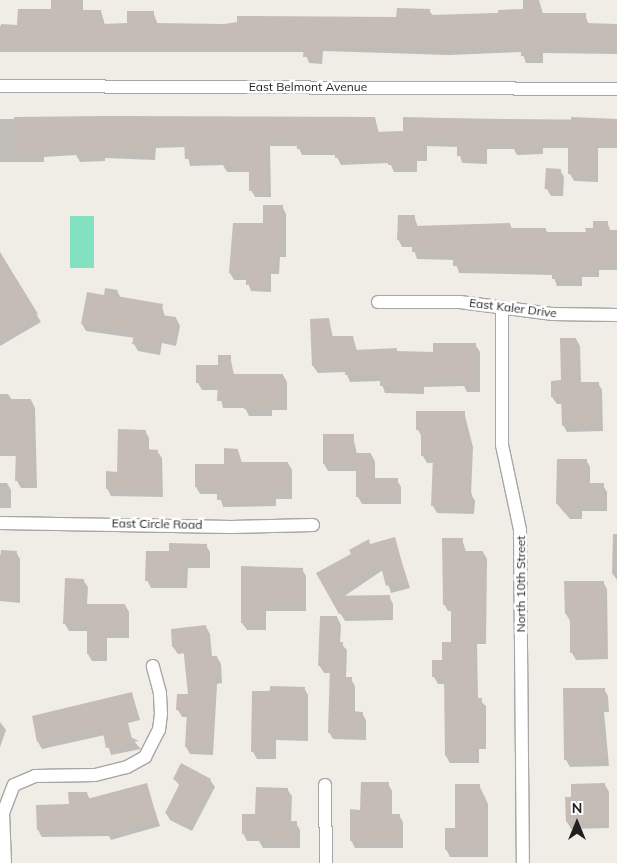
<!DOCTYPE html>
<style>
body{margin:0}
#map{position:relative;width:617px;height:863px;overflow:hidden;background:#f0ede6;font-family:Mulish,sans-serif}
div>[style]{position:absolute}
.pitch>*{inset:0;background:#82e1c0;transform-origin:0 0}
.shadow>*{inset:0;background:#0003}
.building>*{inset:0;background:#c5bcb5;transform-origin:0 0}
.roads{filter:drop-shadow(1px 0 #a6a6a6) drop-shadow(-1px 0 #a6a6a6) drop-shadow(0 1px #a6a6a6) drop-shadow(0 -1px #a6a6a6)}
.minor>*{height:12px;margin:-6px;padding:0 6px;transform-origin:6px;border-radius:6px;background:#fff}
span{translate:-50% -50%;white-space:nowrap;text-align:center;line-height:1.15;-webkit-text-stroke:5px #fff;paint-order:stroke}
.street-label{font-size:12px;color:#1f1f1f}
.north{position:absolute;left:552px;top:798px;width:50px;height:50px;-webkit-text-stroke:4px #fff;paint-order:stroke;rotate:0deg;font-size:14px;font-weight:700;line-height:20px;text-align:center;color:#1f1f1f}
.north::after{content:'';display:block;margin:auto;width:18px;height:22px;background:#1f1f1f;clip-path:polygon(50% 0,100% 100%,50% 72%,0 100%)}
</style>
<div id="map">
<div class="pitch">
<i style="left:70px;top:216px;width:24px;height:52px"></i>
</div>
<div class="shadow">
<i style="clip-path:polygon(52px 0,83px 0,83px 11px,101px 11px,105px 25px,128px 24px,153px 12px,158px 25px,224px 25px,398px 19px,429px 10px,433px 16px,467px 16px,524px 10px,539px 0,543px 14px,585px 15px,589px 25px,617px 25px,617px 54px,543px 53px,543px 63px,526px 63px,522px 52px,449px 55px,323px 51px,322px 64px,309px 63px,305px 52px,0 52px,0 26px,19px 26px,52px 10px)"></i>
<i style="clip-path:polygon(375px 118px,379px 133px,404px 133px,404px 118px,617px 120px,617px 148px,598px 148px,598px 182px,574px 181px,570px 174px,570px 148px,543px 148px,543px 154px,517px 155px,514px 149px,487px 149px,487px 164px,462px 163px,458px 147px,427px 146px,427px 161px,417px 161px,417px 172px,394px 172px,390px 163px,341px 165px,336px 155px,302px 155px,298px 146px,270px 146px,271px 197px,255px 197px,251px 190px,250px 172px,227px 172px,223px 165px,190px 166px,186px 147px,156px 148px,155px 160px,105px 158px,105px 161px,80px 162px,76px 155px,44px 157px,44px 162px,0 162px,0 119px)"></i>
<i style="clip-path:polygon(560px 170px,564px 177px,563px 196px,551px 196px,547px 189px)"></i>
<i style="clip-path:polygon(282px 206px,286px 214px,286px 257px,280px 257px,279px 274px,271px 274px,271px 292px,251px 291px,247px 280px,234px 280px,230px 273px,264px 225px)"></i>
<i style="clip-path:polygon(414px 216px,418px 227px,510px 224px,512px 229px,545px 229px,548px 233px,587px 233px,607px 222px,611px 232px,617px 232px,617px 270px,599px 270px,599px 277px,582px 277px,582px 286px,557px 286px,553px 275px,459px 273px,455px 260px,417px 259px,413px 247px,402px 247px,398px 239px)"></i>
<i style="clip-path:polygon(7px 266px,41px 322px,0 346px,0 270px)"></i>
<i style="clip-path:polygon(117px 291px,121px 298px,162px 306px,165px 317px,176px 318px,180px 326px,176px 346px,162px 343px,160px 355px,138px 351px,134px 344px,135px 338px,86px 331px,82px 324px,105px 297px)"></i>
<i style="clip-path:polygon(329px 319px,333px 338px,353px 337px,357px 351px,396px 349px,398px 352px,434px 353px,475px 344px,480px 352px,480px 392px,467px 392px,464px 386px,424px 387px,424px 394px,385px 393px,381px 381px,350px 382px,346px 372px,318px 373px,313px 366px)"></i>
<i style="clip-path:polygon(576px 339px,580px 346px,581px 383px,598px 383px,602px 390px,603px 431px,567px 432px,563px 425px,562px 404px,557px 404px,552px 397px,552px 382px,562px 381px)"></i>
<i style="clip-path:polygon(230px 356px,234px 375px,283px 375px,287px 382px,287px 410px,272px 410px,272px 416px,249px 416px,245px 408px,223px 408px,219px 390px,202px 390px,198px 383px)"></i>
<i style="clip-path:polygon(0 394px,8px 394px,12px 400px,31px 400px,35px 408px,37px 488px,21px 488px,17px 481px,17px 456px,0 456px)"></i>
<i style="clip-path:polygon(464px 412px,473px 447px,471px 494px,475px 501px,474px 514px,437px 513px,433px 506px,434px 463px,427px 463px,423px 456px,422px 437px,418px 430px)"></i>
<i style="clip-path:polygon(145px 431px,149px 438px,149px 451px,157px 451px,162px 458px,163px 497px,111px 496px,107px 488px)"></i>
<i style="clip-path:polygon(353px 436px,357px 454px,371px 454px,375px 462px,375px 480px,397px 480px,401px 487px,401px 504px,362px 504px,358px 497px,357px 471px,328px 471px,324px 464px)"></i>
<i style="clip-path:polygon(238px 450px,242px 463px,288px 463px,292px 470px,292px 499px,276px 499px,276px 506px,223px 507px,219px 494px,200px 494px,196px 487px,225px 465px)"></i>
<i style="clip-path:polygon(586px 460px,590px 467px,590px 485px,603px 485px,607px 492px,607px 511px,582px 511px,582px 519px,570px 519px,557px 504px)"></i>
<i style="clip-path:polygon(0 483px,7px 483px,11px 490px,11px 508px,0 508px)"></i>
<i style="clip-path:polygon(613px 534px,617px 534px,617px 580px,612px 573px)"></i>
<i style="clip-path:polygon(394px 538px,410px 588px,391px 593px,383px 570px,343px 597px,389px 596px,393px 604px,393px 620px,345px 621px,317px 574px,370px 545px)"></i>
<i style="clip-path:polygon(462px 539px,466px 552px,483px 552px,487px 559px,486px 644px,477px 644px,478px 699px,486px 706px,486px 749px,479px 749px,479px 763px,450px 763px,446px 756px,445px 684px,438px 684px,434px 677px,453px 643px,452px 611px,448px 611px,444px 604px)"></i>
<i style="clip-path:polygon(206px 545px,210px 552px,210px 568px,188px 568px,187px 588px,151px 588px,147px 580px,170px 553px)"></i>
<i style="clip-path:polygon(16px 552px,20px 559px,20px 603px,0 601px,0 555px)"></i>
<i style="clip-path:polygon(242px 567px,302px 569px,306px 576px,306px 611px,266px 611px,266px 630px,247px 630px,242px 623px)"></i>
<i style="clip-path:polygon(66px 579px,83px 580px,88px 587px,87px 605px,125px 605px,129px 612px,129px 638px,107px 638px,107px 661px,92px 661px,88px 654px,88px 631px,69px 631px,65px 624px)"></i>
<i style="clip-path:polygon(603px 582px,607px 589px,608px 659px,576px 660px,572px 653px,570px 621px,566px 614px)"></i>
<i style="clip-path:polygon(337px 617px,341px 625px,340px 643px,347px 650px,346px 678px,351px 679px,355px 686px,355px 713px,362px 713px,366px 720px,366px 740px,333px 739px,329px 732px,331px 673px,324px 673px,319px 665px)"></i>
<i style="clip-path:polygon(206px 627px,210px 634px,212px 657px,217px 657px,221px 664px,222px 683px,217px 684px,213px 755px,190px 754px,186px 747px,188px 717px,182px 717px,178px 710px,189px 696px,185px 653px,178px 654px,173px 647px)"></i>
<i style="clip-path:polygon(304px 688px,308px 695px,308px 741px,276px 740px,276px 759px,257px 759px,253px 752px,253px 692px)"></i>
<i style="clip-path:polygon(604px 689px,608px 696px,609px 712px,604px 712px,609px 766px,570px 767px,566px 760px)"></i>
<i style="clip-path:polygon(132px 693px,140px 720px,128px 723px,132px 739px,141px 749px,111px 755px,105px 735px,42px 749px,38px 742px)"></i>
<i style="clip-path:polygon(0 722px,6px 730px,0 747px)"></i>
<i style="clip-path:polygon(181px 765px,210px 780px,215px 787px,192px 831px,170px 820px,166px 813px,180px 786px,174px 779px)"></i>
<i style="clip-path:polygon(388px 784px,392px 791px,392px 815px,399px 815px,403px 822px,403px 848px,355px 848px,351px 840px,362px 811px)"></i>
<i style="clip-path:polygon(146px 785px,160px 826px,111px 840px,109px 836px,42px 837px,38px 830px,87px 793px,90px 800px)"></i>
<i style="clip-path:polygon(479px 785px,488px 804px,488px 857px,450px 857px,446px 849px)"></i>
<i style="clip-path:polygon(605px 785px,609px 792px,609px 828px,571px 829px,567px 822px,572px 798px)"></i>
<i style="clip-path:polygon(287px 789px,292px 796px,291px 823px,296px 823px,300px 830px,300px 848px,263px 848px,259px 841px,247px 841px,243px 833px,256px 815px)"></i>
</div>
<div class="building">
<i style="clip-path:polygon(51px 0,79px 0,79px 10px,101px 10px,102px 24px,127px 23px,127px 11px,154px 11px,154px 23px,224px 24px,237px 22px,237px 16px,396px 17px,397px 8px,430px 9px,430px 15px,498px 13px,498px 10px,523px 9px,523px 0,539px 0,539px 13px,586px 13px,586px 23px,617px 24px,617px 47px,539px 46px,539px 56px,521px 56px,521px 45px,444px 49px,319px 45px,319px 57px,303px 57px,304px 45px,1px 46px,1px 24px,17px 25px,18px 9px,51px 9px)"></i>
<i style="clip-path:polygon(107px 116px,375px 117px,376px 132px,403px 131px,403px 117px,571px 121px,571px 117px,595px 118px,617px 119px,617px 141px,595px 141px,594px 175px,568px 174px,568px 142px,539px 142px,539px 148px,512px 148px,512px 142px,484px 142px,483px 157px,457px 156px,457px 140px,423px 139px,423px 154px,414px 154px,414px 165px,388px 165px,388px 157px,335px 158px,335px 148px,297px 149px,296px 139px,267px 139px,268px 190px,249px 191px,249px 165px,221px 165px,221px 158px,185px 159px,184px 140px,152px 141px,152px 153px,101px 151px,101px 155px,74px 155px,74px 148px,49px 149px,41px 150px,41px 155px,16px 156px,14px 117px)"></i>
<i style="left:546px;top:168px;width:15px;height:21px;rotate:4deg"></i>
<i style="clip-path:polygon(263px 205px,283px 205px,282px 250px,276px 250px,276px 267px,268px 267px,267px 285px,246px 285px,246px 273px,229px 273px,233px 223px,263px 223px)"></i>
<i style="clip-path:polygon(398px 215px,415px 215px,414px 226px,510px 223px,510px 228px,546px 228px,546px 232px,586px 232px,585px 228px,593px 228px,593px 221px,608px 221px,608px 230px,617px 230px,617px 263px,596px 263px,596px 270px,579px 270px,579px 279px,552px 279px,552px 268px,453px 266px,453px 253px,412px 252px,412px 240px,397px 240px)"></i>
<i style="clip-path:polygon(0 252px,38px 314px,0 337px)"></i>
<i style="clip-path:polygon(105px 288px,118px 290px,116px 296px,163px 304px,161px 315px,176px 317px,173px 339px,159px 336px,156px 348px,132px 344px,135px 331px,81px 324px,87px 292px,104px 295px)"></i>
<i style="clip-path:polygon(329px 318px,330px 336px,353px 336px,354px 350px,397px 348px,396px 351px,433px 352px,433px 343px,476px 343px,476px 385px,462px 385px,462px 380px,421px 380px,421px 387px,380px 386px,380px 374px,345px 375px,345px 365px,312px 366px,310px 319px)"></i>
<i style="clip-path:polygon(560px 338px,576px 338px,578px 382px,599px 382px,600px 424px,562px 426px,561px 397px,551px 397px,551px 381px,561px 380px)"></i>
<i style="clip-path:polygon(218px 355px,231px 355px,231px 374px,283px 374px,283px 403px,269px 403px,269px 409px,244px 409px,244px 402px,217px 401px,218px 383px,196px 383px,196px 365px,218px 365px)"></i>
<i style="clip-path:polygon(0 399px,31px 399px,34px 481px,15px 481px,16px 449px,0 449px)"></i>
<i style="clip-path:polygon(416px 411px,465px 411px,465px 438px,470px 438px,467px 492px,472px 493px,471px 507px,431px 506px,433px 456px,421px 456px,421px 430px,416px 430px)"></i>
<i style="clip-path:polygon(118px 429px,146px 430px,145px 449px,158px 450px,159px 491px,106px 489px,106px 471px,117px 472px)"></i>
<i style="left:354px;top:434px;width:30px;height:31px;rotate:90deg"></i>
<i style="clip-path:polygon(224px 448px,238px 449px,238px 462px,288px 462px,288px 492px,272px 492px,272px 499px,217px 500px,217px 487px,195px 487px,195px 464px,224px 464px)"></i>
<i style="clip-path:polygon(356px 453px,371px 453px,371px 478px,398px 478px,398px 497px,356px 497px)"></i>
<i style="clip-path:polygon(557px 459px,587px 459px,587px 483px,604px 483px,604px 504px,578px 504px,578px 512px,565px 512px,565px 504px,556px 504px)"></i>
<i style="clip-path:polygon(395px 537px,407px 581px,386px 586px,380px 563px,329px 596px,390px 595px,390px 613px,339px 614px,316px 573px,351px 554px,349px 550px,369px 539px,370px 544px)"></i>
<i style="clip-path:polygon(442px 538px,463px 538px,463px 551px,483px 551px,483px 637px,474px 637px,475px 698px,482px 698px,483px 742px,475px 742px,475px 756px,445px 756px,444px 677px,432px 677px,432px 660px,442px 660px,442px 642px,451px 642px,451px 604px,443px 605px)"></i>
<i style="clip-path:polygon(169px 543px,207px 544px,207px 561px,184px 561px,184px 581px,145px 581px,146px 551px,169px 551px)"></i>
<i style="left:1px;top:550px;width:16px;height:46px;rotate:4deg"></i>
<i style="clip-path:polygon(241px 566px,303px 568px,303px 604px,263px 604px,263px 623px,241px 623px)"></i>
<i style="clip-path:polygon(65px 578px,84px 579px,83px 604px,125px 604px,125px 631px,103px 631px,103px 654px,87px 654px,87px 625px,63px 624px)"></i>
<i style="clip-path:polygon(564px 581px,604px 581px,605px 652px,570px 653px,570px 614px,565px 614px)"></i>
<i style="clip-path:polygon(320px 616px,337px 616px,337px 642px,343px 642px,342px 677px,352px 677px,351px 711px,363px 712px,362px 734px,328px 733px,330px 666px,318px 666px)"></i>
<i style="clip-path:polygon(206px 625px,209px 656px,217px 656px,219px 676px,213px 677px,210px 748px,185px 747px,187px 711px,176px 710px,177px 694px,188px 694px,183px 646px,172px 647px,171px 629px)"></i>
<i style="clip-path:polygon(270px 686px,305px 687px,304px 734px,272px 733px,272px 752px,251px 752px,252px 691px,270px 691px)"></i>
<i style="clip-path:polygon(563px 688px,605px 688px,605px 705px,600px 705px,600px 723px,606px 759px,564px 760px)"></i>
<i style="clip-path:polygon(132px 692px,136px 713px,125px 715px,130px 737px,139px 741px,106px 748px,102px 728px,37px 742px,32px 716px)"></i>
<i style="clip-path:polygon(181px 763px,211px 779px,188px 825px,165px 813px,180px 783px,173px 779px)"></i>
<i style="clip-path:polygon(361px 782px,389px 782px,388px 814px,400px 814px,399px 841px,350px 841px,350px 809px,360px 810px)"></i>
<i style="clip-path:polygon(147px 783px,157px 818px,106px 833px,104px 829px,37px 830px,36px 805px,69px 804px,68px 792px,87px 792px,87px 799px)"></i>
<i style="clip-path:polygon(605px 783px,606px 821px,566px 822px,565px 797px,571px 797px,571px 784px)"></i>
<i style="clip-path:polygon(455px 784px,480px 784px,480px 796px,485px 796px,485px 850px,445px 850px,445px 828px,455px 828px)"></i>
<i style="clip-path:polygon(256px 787px,288px 788px,288px 821px,297px 821px,296px 841px,257px 841px,257px 834px,242px 834px,242px 814px,255px 814px)"></i>
</div>
<div class="roads">
<div class="minor">
<i style="left:0;top:86px;width:617px;rotate:0.28deg"></i>
<i style="left:378px;top:302px;width:82px"></i>
<i style="left:460px;top:302px;width:94px;rotate:7.4deg"></i>
<i style="left:553px;top:314px;width:64px;rotate:0.9deg"></i>
<i style="left:502px;top:307px;width:138px;rotate:90deg"></i>
<i style="left:502px;top:445px;width:87px;rotate:78deg"></i>
<i style="left:520px;top:530px;width:333px;rotate:89.5deg"></i>
<i style="left:0;top:523px;width:231px;rotate:1deg"></i>
<i style="left:231px;top:527px;width:82px;rotate:-1.4deg"></i>
<i style="left:325px;top:785px;width:78px;rotate:89.3deg"></i>
<i style="left:5px;top:863px;width:50px;rotate:-92.3deg"></i>
<i style="left:3px;top:813px;width:30px;rotate:-69deg"></i>
<i style="left:14px;top:785px;width:23px;rotate:-23deg"></i>
<i style="left:35px;top:776px;width:60px;rotate:-1deg"></i>
<i style="left:95px;top:775px;width:33px;rotate:-14deg"></i>
<i style="left:127px;top:767px;width:21px;rotate:-29deg"></i>
<i style="left:145px;top:757px;width:30px;rotate:-63deg"></i>
<i style="left:159px;top:730px;width:16px;rotate:-83deg"></i>
<i style="left:161px;top:714px;width:21px;rotate:-93deg"></i>
<i style="left:160px;top:693px;width:28px;rotate:-105deg"></i>
</div>
</div>
<div class="street-label">
<span style="left:308px;top:87px">East Belmont Avenue</span>
<span style="left:513px;top:308px;rotate:7deg">East Kaler Drive</span>
<span style="left:157px;top:524px;rotate:1deg">East Circle Road</span>
<span style="left:521px;top:584px;rotate:-90deg">North 10th Street</span>
</div>
<div class="north">N</div>
</div>
